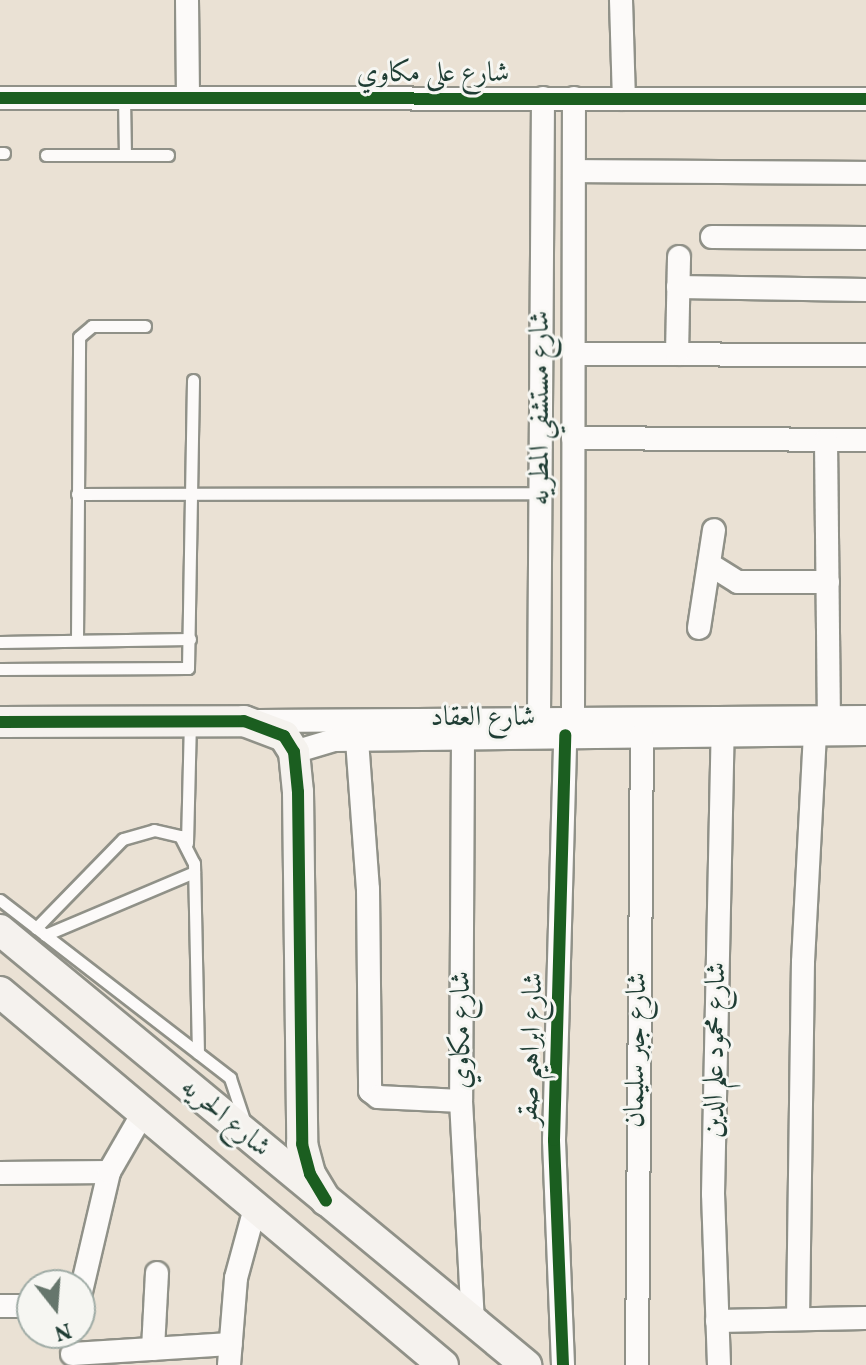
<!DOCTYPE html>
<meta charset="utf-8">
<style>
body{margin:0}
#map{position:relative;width:866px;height:1365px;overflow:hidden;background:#eae1d4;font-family:Vollkorn,Amiri,serif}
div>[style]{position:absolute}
.roads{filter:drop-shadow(2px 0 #909188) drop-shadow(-2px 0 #909188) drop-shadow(0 2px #909188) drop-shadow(0 -2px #909188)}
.lane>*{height:11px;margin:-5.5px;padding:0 5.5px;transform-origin:5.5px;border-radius:5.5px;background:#fcfaf9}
.street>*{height:22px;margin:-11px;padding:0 11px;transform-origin:11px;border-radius:11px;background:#fcfaf9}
.secondary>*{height:30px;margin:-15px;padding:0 15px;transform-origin:15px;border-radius:15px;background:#f5f2ee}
.cycleway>*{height:12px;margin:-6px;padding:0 6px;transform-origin:6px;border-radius:6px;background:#1b5e20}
span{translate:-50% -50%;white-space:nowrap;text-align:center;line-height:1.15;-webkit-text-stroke:6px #f6f6f2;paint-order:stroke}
.street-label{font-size:28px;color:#1f3d34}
.north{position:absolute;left:16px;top:1269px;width:80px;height:80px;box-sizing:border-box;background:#f6f6f2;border:2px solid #a0aca6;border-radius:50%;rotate:163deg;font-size:22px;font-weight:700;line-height:32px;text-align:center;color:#1f3d34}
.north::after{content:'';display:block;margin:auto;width:28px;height:36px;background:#66766c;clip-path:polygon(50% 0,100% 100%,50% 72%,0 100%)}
</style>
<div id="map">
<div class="roads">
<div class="lane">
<i style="left:124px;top:98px;width:57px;rotate:89deg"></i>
<i style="left:0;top:153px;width:4px"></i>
<i style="left:46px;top:155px;width:122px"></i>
<i style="left:77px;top:494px;width:463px;rotate:-0.1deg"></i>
<i style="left:77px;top:640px;width:303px;rotate:-89.6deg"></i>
<i style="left:79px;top:337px;width:17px;rotate:-40deg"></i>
<i style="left:92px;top:326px;width:53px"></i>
<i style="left:0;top:642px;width:190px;rotate:-0.9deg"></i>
<i style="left:0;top:669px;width:188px;rotate:-0.3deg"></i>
<i style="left:188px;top:668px;width:288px;rotate:-89deg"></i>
<i style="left:187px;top:843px;width:120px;rotate:-88.6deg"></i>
<i style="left:0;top:900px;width:291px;rotate:37.7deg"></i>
<i style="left:230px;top:1078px;width:51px;rotate:71.6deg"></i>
<i style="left:36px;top:928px;width:124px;rotate:-45.7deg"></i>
<i style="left:123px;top:839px;width:32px;rotate:-16deg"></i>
<i style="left:154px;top:830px;width:27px;rotate:13deg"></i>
<i style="left:180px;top:836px;width:30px;rotate:63deg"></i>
<i style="left:194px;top:863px;width:190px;rotate:88.8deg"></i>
<i style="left:45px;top:935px;width:162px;rotate:-22.9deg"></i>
</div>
<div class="street">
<i style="left:187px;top:0;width:98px;rotate:89.4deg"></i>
<i style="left:621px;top:0;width:99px;rotate:88.3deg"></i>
<i style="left:0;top:98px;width:866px;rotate:0.07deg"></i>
<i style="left:574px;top:171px;width:292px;rotate:0.4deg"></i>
<i style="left:712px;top:237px;width:154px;rotate:0.4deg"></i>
<i style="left:678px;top:287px;width:188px;rotate:0.9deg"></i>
<i style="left:574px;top:354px;width:292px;rotate:0.2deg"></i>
<i style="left:677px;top:354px;width:97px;rotate:-88.8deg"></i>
<i style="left:573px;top:438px;width:293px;rotate:0.4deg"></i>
<i style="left:826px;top:440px;width:278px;rotate:89.4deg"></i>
<i style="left:709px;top:564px;width:34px;rotate:32deg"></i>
<i style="left:738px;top:582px;width:90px"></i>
<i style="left:699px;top:628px;width:99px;rotate:-81.3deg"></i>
<i style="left:539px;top:718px;width:620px;rotate:-89.63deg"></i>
<i style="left:573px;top:718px;width:620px;rotate:-89.91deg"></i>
<i style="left:259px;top:721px;width:607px;rotate:-0.38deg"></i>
<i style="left:463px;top:738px;width:363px;rotate:90.3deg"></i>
<i style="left:461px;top:1101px;width:222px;rotate:86.9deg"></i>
<i style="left:357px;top:740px;width:149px;rotate:85.8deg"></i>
<i style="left:368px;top:889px;width:202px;rotate:89.4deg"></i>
<i style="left:370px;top:1091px;width:10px;rotate:37deg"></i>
<i style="left:378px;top:1097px;width:83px;rotate:2.8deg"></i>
<i style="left:294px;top:752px;width:42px;rotate:-16.7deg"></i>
<i style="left:334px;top:740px;width:532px;rotate:-0.65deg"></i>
<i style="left:0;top:1173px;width:109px;rotate:-0.5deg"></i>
<i style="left:80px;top:1296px;width:127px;rotate:-76.8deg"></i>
<i style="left:109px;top:1172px;width:68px;rotate:-60deg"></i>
<i style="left:0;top:1306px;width:32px"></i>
<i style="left:798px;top:1319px;width:357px;rotate:-89.2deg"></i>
<i style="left:803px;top:962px;width:227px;rotate:-87deg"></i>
<i style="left:717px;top:1321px;width:149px;rotate:-1.2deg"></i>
<i style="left:153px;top:1349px;width:76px;rotate:-87deg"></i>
<i style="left:72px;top:1354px;width:159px;rotate:-3.6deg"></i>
<i style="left:229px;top:1365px;width:87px;rotate:-85.4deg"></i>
<i style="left:236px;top:1278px;width:73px;rotate:-74.8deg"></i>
<i style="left:563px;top:1365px;width:225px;rotate:-92.3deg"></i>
<i style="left:554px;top:1140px;width:405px;rotate:-88.4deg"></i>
<i style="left:637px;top:1365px;width:630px;rotate:-89.55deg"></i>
<i style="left:719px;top:1365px;width:171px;rotate:-92deg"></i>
<i style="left:713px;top:1194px;width:459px;rotate:-88.8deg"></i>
</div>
<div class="secondary">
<i style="left:0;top:722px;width:244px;rotate:-0.2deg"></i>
<i style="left:244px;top:721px;width:43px;rotate:20.6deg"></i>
<i style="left:284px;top:736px;width:19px;rotate:58deg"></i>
<i style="left:294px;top:752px;width:40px;rotate:84.3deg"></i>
<i style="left:298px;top:792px;width:352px;rotate:89.3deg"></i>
<i style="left:302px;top:1144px;width:31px;rotate:75deg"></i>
<i style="left:310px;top:1174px;width:31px;rotate:59deg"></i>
<i style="left:0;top:930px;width:683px;rotate:39.59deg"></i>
<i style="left:0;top:992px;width:579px;rotate:40.1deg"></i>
</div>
</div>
<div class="cycleway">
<i style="left:0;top:98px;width:866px;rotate:0.07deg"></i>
<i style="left:0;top:722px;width:244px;rotate:-0.2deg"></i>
<i style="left:244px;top:721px;width:43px;rotate:20.6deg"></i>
<i style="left:284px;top:736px;width:19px;rotate:58deg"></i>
<i style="left:294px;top:752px;width:40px;rotate:84.3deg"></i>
<i style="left:298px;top:792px;width:352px;rotate:89.3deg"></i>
<i style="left:302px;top:1144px;width:31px;rotate:75deg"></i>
<i style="left:310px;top:1174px;width:31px;rotate:59deg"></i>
<i style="left:563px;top:1365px;width:225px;rotate:-92.3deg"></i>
<i style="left:554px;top:1140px;width:405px;rotate:-88.4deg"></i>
</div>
<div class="street-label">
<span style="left:433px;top:74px">شارع على مكاوي</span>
<span style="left:541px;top:408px;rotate:-90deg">شارع مستشفي المطريه</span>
<span style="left:483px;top:718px">شارع العقاد</span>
<span style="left:462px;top:1030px;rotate:-90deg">شارع مكاوي</span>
<span style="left:532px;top:1049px;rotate:-88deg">شارع ابراهيم صقر</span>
<span style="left:637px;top:1050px;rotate:-89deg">شارع جبر سليمان</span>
<span style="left:716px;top:1050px;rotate:-89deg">شارع محمود علم الدين</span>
<span style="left:225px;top:1118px;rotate:40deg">شارع الحريه</span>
</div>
<div class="north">N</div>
</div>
